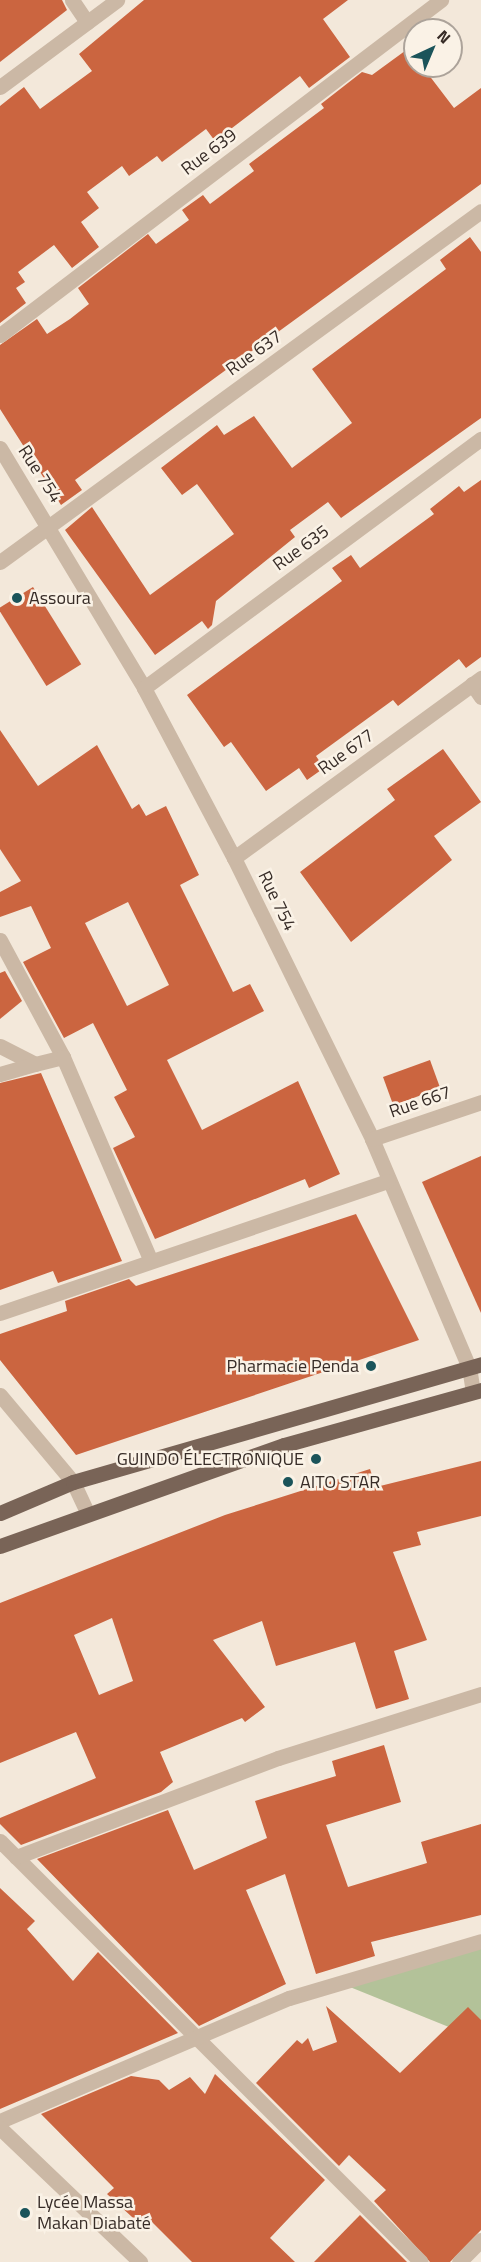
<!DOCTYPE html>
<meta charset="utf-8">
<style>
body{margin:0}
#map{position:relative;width:481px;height:2262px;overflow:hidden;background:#f3e8da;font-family:"Titillium Web",sans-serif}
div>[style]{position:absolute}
.green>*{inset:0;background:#b3c299}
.building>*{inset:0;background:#cb6540;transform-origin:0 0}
.street>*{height:15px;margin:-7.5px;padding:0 7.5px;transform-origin:7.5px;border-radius:7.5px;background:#cbb8a5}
.primary>*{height:15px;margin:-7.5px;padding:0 7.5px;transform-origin:7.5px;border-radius:7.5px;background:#796457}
.dots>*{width:16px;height:16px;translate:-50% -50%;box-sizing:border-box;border:3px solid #faf2e6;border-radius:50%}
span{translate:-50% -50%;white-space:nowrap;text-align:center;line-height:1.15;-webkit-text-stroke:5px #faf2e6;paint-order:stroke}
.street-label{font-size:18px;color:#372c27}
.poi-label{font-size:18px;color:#372c27}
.left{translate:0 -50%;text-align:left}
.right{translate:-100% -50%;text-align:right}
.north{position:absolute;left:403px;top:18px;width:60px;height:60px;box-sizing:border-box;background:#faf2e6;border:2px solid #aca39a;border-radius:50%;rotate:44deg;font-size:16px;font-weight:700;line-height:24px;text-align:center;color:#372c27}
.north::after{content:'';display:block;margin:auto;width:21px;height:27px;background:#1b545a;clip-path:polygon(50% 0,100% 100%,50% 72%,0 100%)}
</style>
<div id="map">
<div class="green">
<i style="clip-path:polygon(481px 1941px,481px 2040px,340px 1983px)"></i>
</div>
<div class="building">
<i style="clip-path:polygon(0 0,62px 0,67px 10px,0 62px)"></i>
<i style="clip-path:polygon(144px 0,348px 0,323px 19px,350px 57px,309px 88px,300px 76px,215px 141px,206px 129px,162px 162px,157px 156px,129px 176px,122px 166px,87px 192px,99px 208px,81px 222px,99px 247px,72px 268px,54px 245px,18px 272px,25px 282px,16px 288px,26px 303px,0 323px,0 106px,24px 87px,40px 109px,92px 71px,79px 54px)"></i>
<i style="clip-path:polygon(409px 48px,415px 66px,422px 66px,454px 108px,481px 88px,481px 184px,75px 480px,82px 490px,61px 505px,0 409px,0 345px,37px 319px,47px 334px,70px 319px,89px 304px,78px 288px,148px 234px,156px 244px,189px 220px,182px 210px,203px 195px,210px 204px,254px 171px,249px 164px,324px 108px,321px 104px,362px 72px,372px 75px)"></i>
<i style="clip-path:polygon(470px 237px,481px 252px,481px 418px,341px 518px,328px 502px,290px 530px,295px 537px,216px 601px,212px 625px,208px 629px,202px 621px,155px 655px,65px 530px,92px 507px,150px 595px,234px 534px,197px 484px,182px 495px,161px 468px,217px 425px,224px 435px,254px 416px,292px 468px,352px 423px,312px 369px,446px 269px,440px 260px)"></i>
<i style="clip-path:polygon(481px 480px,481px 657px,466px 668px,459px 659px,398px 706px,393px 700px,316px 756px,324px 768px,307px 780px,299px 768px,266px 791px,231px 742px,224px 747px,187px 695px,342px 581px,332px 568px,351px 555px,360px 568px,434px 514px,430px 509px,459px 486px,464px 492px)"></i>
<i style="left:33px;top:587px;width:91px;height:41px;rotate:58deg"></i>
<i style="clip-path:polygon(evenodd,0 730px,38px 786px,97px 745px,132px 809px,139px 804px,146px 816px,166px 806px,199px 875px,180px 885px,233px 992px,250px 984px,264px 1011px,167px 1060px,202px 1130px,298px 1081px,340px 1174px,309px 1188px,305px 1179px,155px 1239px,113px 1148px,135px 1137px,114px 1097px,127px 1090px,93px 1023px,64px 1038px,23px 962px,51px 948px,31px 906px,0 917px,0 892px,21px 881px,0 849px,0 730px,128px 902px,169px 985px,127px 1006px,85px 923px,128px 902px)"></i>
<i style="clip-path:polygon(443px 749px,481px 802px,434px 836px,452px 860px,351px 942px,300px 872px,395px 800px,387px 789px)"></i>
<i style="clip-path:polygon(5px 971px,22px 1001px,0 1019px,0 973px)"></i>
<i style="left:430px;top:1060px;width:30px;height:50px;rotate:70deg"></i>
<i style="clip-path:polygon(41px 1073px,122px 1261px,58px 1283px,53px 1271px,0 1290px,0 1083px)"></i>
<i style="clip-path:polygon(481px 1156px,481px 1313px,422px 1182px)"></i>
<i style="clip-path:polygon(356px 1214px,419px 1340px,76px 1455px,0 1360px,0 1334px,67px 1311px,65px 1301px,129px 1279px,136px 1286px)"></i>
<i style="clip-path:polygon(evenodd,481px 1461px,481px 1516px,417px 1532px,421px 1545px,393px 1552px,427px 1640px,394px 1651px,409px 1699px,376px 1709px,355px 1642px,276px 1666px,262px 1621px,213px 1640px,265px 1707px,245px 1722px,242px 1718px,160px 1752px,173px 1782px,161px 1792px,21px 1845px,0 1824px,0 1818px,96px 1778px,76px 1732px,0 1763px,0 1603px,225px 1515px,370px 1469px,376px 1487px,481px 1461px,112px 1618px,133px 1681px,99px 1695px,74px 1635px,112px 1618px)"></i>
<i style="clip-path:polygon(384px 1745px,401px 1802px,326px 1825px,348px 1887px,427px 1863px,421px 1842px,481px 1824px,481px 1915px,371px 1942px,375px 1956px,316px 1974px,285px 1874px,246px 1890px,286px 1984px,199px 2026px,37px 1859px,168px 1810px,194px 1870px,267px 1838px,255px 1801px,336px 1776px,332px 1761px)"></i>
<i style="clip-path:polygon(0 1888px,35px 1921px,27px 1929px,73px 1981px,98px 1952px,178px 2033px,0 2109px)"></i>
<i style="clip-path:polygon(326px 2006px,400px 2073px,468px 2007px,481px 2020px,481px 2230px,450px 2262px,430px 2262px,374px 2201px,386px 2190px,349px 2155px,339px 2166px,256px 2083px,297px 2040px,302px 2044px,308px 2038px,313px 2051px,337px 2042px)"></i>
<i style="clip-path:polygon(215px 2074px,325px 2180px,270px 2238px,295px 2262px,192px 2262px,151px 2221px,144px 2228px,107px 2194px,114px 2188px,41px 2114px,131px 2076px,159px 2080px,169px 2090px,190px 2077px,205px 2094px)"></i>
<i style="clip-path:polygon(360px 2215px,407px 2262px,314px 2262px)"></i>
</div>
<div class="street">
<i style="left:72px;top:0;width:27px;rotate:56deg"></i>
<i style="left:0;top:87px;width:146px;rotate:-36.6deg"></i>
<i style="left:0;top:335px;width:554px;rotate:-37.22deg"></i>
<i style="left:0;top:448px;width:280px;rotate:59deg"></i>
<i style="left:144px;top:688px;width:192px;rotate:62.1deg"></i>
<i style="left:234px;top:858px;width:313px;rotate:63.8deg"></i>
<i style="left:372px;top:1139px;width:248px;rotate:67deg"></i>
<i style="left:469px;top:1367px;width:25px;rotate:81deg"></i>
<i style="left:0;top:562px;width:595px;rotate:-36.12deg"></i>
<i style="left:472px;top:684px;width:16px;rotate:55deg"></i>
<i style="left:144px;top:688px;width:419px;rotate:-36.5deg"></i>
<i style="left:234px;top:858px;width:306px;rotate:-36.1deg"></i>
<i style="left:0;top:940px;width:133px;rotate:61.7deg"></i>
<i style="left:0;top:1046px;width:39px;rotate:27deg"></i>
<i style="left:35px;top:1064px;width:29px;rotate:-14deg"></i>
<i style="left:63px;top:1057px;width:222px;rotate:66.7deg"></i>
<i style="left:0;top:1074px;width:36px;rotate:-16deg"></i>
<i style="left:372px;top:1139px;width:115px;rotate:-18.7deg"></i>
<i style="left:0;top:1313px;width:409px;rotate:-18.8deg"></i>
<i style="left:0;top:1395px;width:114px;rotate:50deg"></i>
<i style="left:73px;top:1482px;width:33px;rotate:65deg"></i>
<i style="left:0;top:1841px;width:595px;rotate:45deg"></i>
<i style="left:16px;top:1857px;width:280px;rotate:-20.7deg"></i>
<i style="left:278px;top:1758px;width:213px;rotate:-17.5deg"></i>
<i style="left:0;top:2121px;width:314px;rotate:-23.1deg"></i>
<i style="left:289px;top:1998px;width:200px;rotate:-16.5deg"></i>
<i style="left:0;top:2128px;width:194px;rotate:43.7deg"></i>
<i style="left:459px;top:2262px;width:31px;rotate:-45deg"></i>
</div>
<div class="primary">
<i style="left:0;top:1513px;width:79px;rotate:-23deg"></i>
<i style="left:73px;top:1482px;width:425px;rotate:-16.1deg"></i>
<i style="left:0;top:1546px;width:301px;rotate:-19.6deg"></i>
<i style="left:284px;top:1445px;width:205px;rotate:-15.6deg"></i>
</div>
<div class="dots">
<i style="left:17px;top:598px;background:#1b545a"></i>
<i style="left:371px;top:1366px;background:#1b545a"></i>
<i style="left:316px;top:1459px;background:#1b545a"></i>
<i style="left:288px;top:1482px;background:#1b545a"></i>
<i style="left:25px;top:2213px;background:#1b545a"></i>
</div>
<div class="street-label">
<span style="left:209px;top:152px;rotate:-37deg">Rue 639</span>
<span style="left:254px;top:353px;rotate:-36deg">Rue 637</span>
<span style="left:40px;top:474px;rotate:57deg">Rue 754</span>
<span style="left:301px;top:548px;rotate:-36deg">Rue 635</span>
<span style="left:346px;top:752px;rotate:-36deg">Rue 677</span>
<span style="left:277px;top:901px;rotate:64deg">Rue 754</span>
<span style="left:420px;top:1102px;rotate:-19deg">Rue 667</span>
</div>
<div class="poi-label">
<span class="left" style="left:29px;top:598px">Assoura</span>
<span class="right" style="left:359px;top:1366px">Pharmacie Penda</span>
<span class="right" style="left:304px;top:1459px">GUINDO ÉLECTRONIQUE</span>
<span class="left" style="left:300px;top:1482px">AITO STAR</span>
<span class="left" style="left:37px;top:2213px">Lycée Massa<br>Makan Diabaté</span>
</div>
<div class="north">N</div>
</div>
